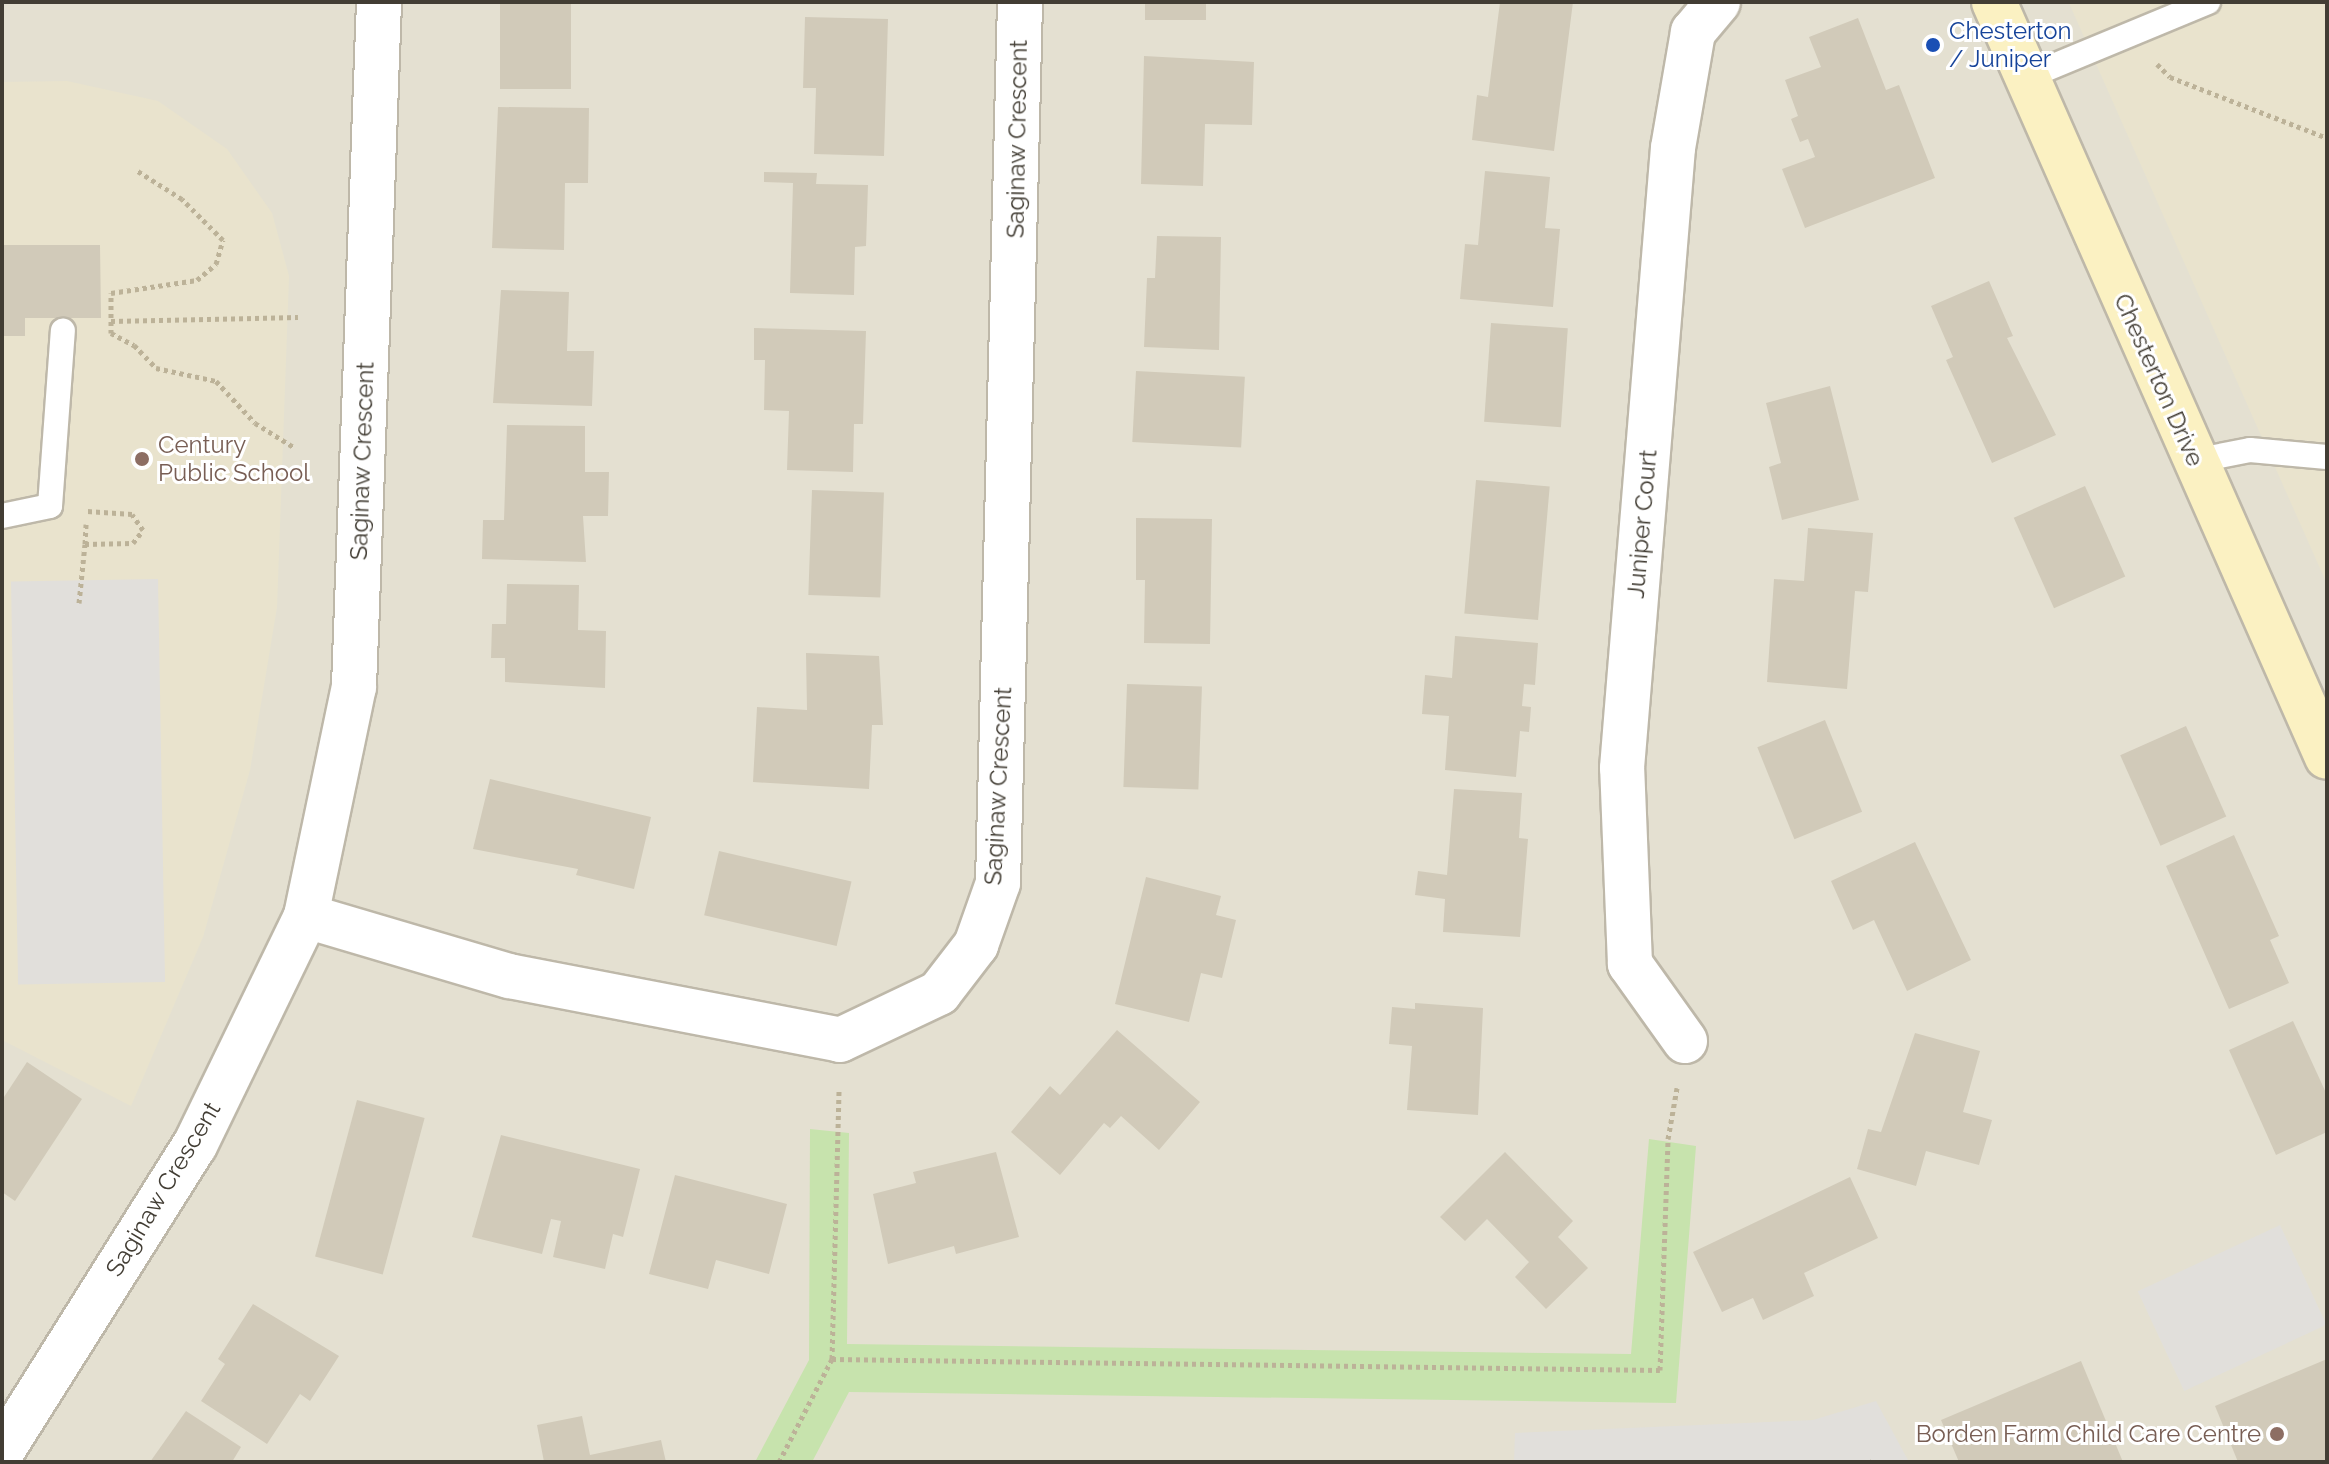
<!DOCTYPE html>
<style>
body{margin:0}
#map{position:relative;width:2329px;height:1464px;overflow:hidden;background:#f0ede3;font-family:Raleway,sans-serif}
div>[style]{position:absolute}
.residential>*{inset:0;background:#e4e0d1;transform-origin:0 0}
.education>*{inset:0;background:#e9e3cd}
.green>*{inset:0;background:#c7e3ad}
.parking>*{inset:0;background:#e1dfdb;transform-origin:0 0}
.building>*{inset:0;background:#d1cab9;transform-origin:0 0}
.path>*{height:5px;margin-top:-2.5px;transform-origin:0;background:repeating-linear-gradient(90deg,#bcb298 0 4px,transparent 0 8px)}
.roads{filter:drop-shadow(2px 0 #beb8a9) drop-shadow(-2px 0 #beb8a9) drop-shadow(0 2px #beb8a9) drop-shadow(0 -2px #beb8a9)}
.lane>*{height:24px;margin:-12px;padding:0 12px;transform-origin:12px;border-radius:12px;background:#fff}
.street>*{height:44px;margin:-22px;padding:0 22px;transform-origin:22px;border-radius:22px;background:#fff}
.secondary>*{height:44px;margin:-22px;padding:0 22px;transform-origin:22px;border-radius:22px;background:#fbf1c2}
.dots>*{width:22px;height:22px;translate:-50% -50%;box-sizing:border-box;border:4px solid #fff;border-radius:50%}
span{translate:-50% -50%;white-space:nowrap;text-align:center;line-height:1.15;-webkit-text-stroke:6px #fff;paint-order:stroke}
.transit-label{font-size:24px;color:#164399}
.left{translate:0 -50%;text-align:left}
.street-label{font-size:24px;color:#423d34}
.education-label{font-size:24px;color:#785e54}
.right{translate:-100% -50%;text-align:right}
.frame{position:absolute;inset:0;border:4px solid #423d34;pointer-events:none}
</style>
<div id="map">
<div class="residential">
<i style="left:2px;top:2px;width:2325px;height:1460px"></i>
</div>
<div class="education">
<i style="clip-path:polygon(2327px 2px,2327px 584px,2069px 3px)"></i>
<i style="clip-path:polygon(67px 81px,158px 101px,227px 149px,272px 213px,289px 276px,277px 607px,250px 770px,203px 937px,131px 1106px,2px 1040px,2px 82px)"></i>
</div>
<div class="green">
<i style="clip-path:polygon(810px 1129px,849px 1133px,847px 1344px,1631px 1354px,1649px 1139px,1696px 1146px,1676px 1403px,849px 1392px,812px 1462px,755px 1462px,809px 1360px)"></i>
</div>
<div class="parking">
<i style="left:158px;top:579px;width:403px;height:147px;rotate:89deg"></i>
<i style="left:2280px;top:1225px;width:110px;height:157px;rotate:65deg"></i>
<i style="clip-path:polygon(1876px 1401px,1909px 1462px,1514px 1462px,1515px 1433px,1813px 1420px)"></i>
</div>
<div class="building">
<i style="left:500px;top:2px;width:71px;height:87px"></i>
<i style="left:1145px;top:2px;width:61px;height:18px"></i>
<i style="clip-path:polygon(1500px 2px,1573px 2px,1554px 151px,1472px 140px,1477px 95px,1488px 97px)"></i>
<i style="clip-path:polygon(805px 17px,888px 19px,884px 156px,814px 154px,816px 88px,803px 88px)"></i>
<i style="clip-path:polygon(1858px 18px,1886px 90px,1899px 85px,1935px 178px,1805px 228px,1782px 169px,1815px 157px,1808px 139px,1800px 142px,1791px 119px,1798px 116px,1785px 80px,1821px 67px,1809px 37px)"></i>
<i style="clip-path:polygon(1144px 56px,1254px 62px,1252px 125px,1205px 124px,1203px 186px,1141px 184px)"></i>
<i style="clip-path:polygon(498px 107px,589px 108px,588px 183px,565px 183px,564px 250px,492px 248px)"></i>
<i style="clip-path:polygon(1485px 171px,1550px 177px,1545px 228px,1560px 229px,1553px 307px,1460px 299px,1465px 244px,1478px 245px)"></i>
<i style="clip-path:polygon(764px 172px,817px 173px,816px 184px,868px 185px,866px 246px,855px 247px,854px 295px,790px 293px,793px 183px,764px 182px)"></i>
<i style="clip-path:polygon(1157px 236px,1221px 237px,1219px 350px,1144px 347px,1147px 278px,1155px 278px)"></i>
<i style="clip-path:polygon(2px 245px,100px 245px,101px 318px,25px 318px,25px 336px,2px 336px)"></i>
<i style="clip-path:polygon(1989px 281px,2013px 336px,2007px 338px,2056px 435px,1992px 463px,1946px 360px,1953px 357px,1931px 306px)"></i>
<i style="clip-path:polygon(501px 290px,569px 292px,567px 351px,594px 351px,592px 406px,493px 403px)"></i>
<i style="left:1491px;top:323px;width:77px;height:99px;rotate:4deg"></i>
<i style="clip-path:polygon(754px 328px,866px 331px,863px 424px,854px 424px,853px 472px,787px 470px,789px 411px,764px 410px,765px 360px,754px 360px)"></i>
<i style="left:1136px;top:371px;width:109px;height:71px;rotate:3deg"></i>
<i style="clip-path:polygon(1830px 386px,1859px 500px,1782px 520px,1769px 467px,1781px 463px,1766px 403px)"></i>
<i style="clip-path:polygon(507px 425px,585px 426px,585px 472px,609px 472px,608px 516px,583px 516px,586px 562px,482px 559px,483px 520px,504px 520px)"></i>
<i style="left:1476px;top:480px;width:74px;height:134px;rotate:5deg"></i>
<i style="left:2085px;top:486px;width:99px;height:78px;rotate:66deg"></i>
<i style="left:812px;top:490px;width:72px;height:105px;rotate:2deg"></i>
<i style="clip-path:polygon(1136px 518px,1212px 519px,1210px 644px,1144px 643px,1145px 580px,1136px 580px)"></i>
<i style="clip-path:polygon(1808px 528px,1873px 533px,1868px 592px,1855px 591px,1847px 689px,1767px 682px,1774px 579px,1804px 581px)"></i>
<i style="clip-path:polygon(507px 584px,579px 585px,578px 630px,606px 631px,605px 688px,505px 682px,505px 658px,491px 658px,492px 624px,506px 624px)"></i>
<i style="clip-path:polygon(1455px 636px,1538px 643px,1535px 685px,1524px 684px,1522px 706px,1531px 707px,1529px 732px,1520px 731px,1516px 777px,1445px 770px,1449px 716px,1422px 714px,1425px 675px,1452px 678px)"></i>
<i style="clip-path:polygon(806px 653px,879px 656px,883px 725px,872px 725px,869px 789px,753px 782px,757px 707px,807px 710px)"></i>
<i style="left:1127px;top:684px;width:75px;height:103px;rotate:2deg"></i>
<i style="left:1825px;top:720px;width:99px;height:73px;rotate:68deg"></i>
<i style="left:2186px;top:726px;width:99px;height:72px;rotate:66deg"></i>
<i style="clip-path:polygon(490px 779px,651px 817px,634px 889px,576px 875px,578px 869px,473px 849px)"></i>
<i style="clip-path:polygon(1454px 789px,1522px 793px,1519px 838px,1528px 839px,1520px 937px,1443px 932px,1445px 899px,1415px 895px,1418px 871px,1447px 875px)"></i>
<i style="clip-path:polygon(2234px 835px,2279px 936px,2270px 940px,2289px 983px,2229px 1009px,2166px 866px)"></i>
<i style="clip-path:polygon(1915px 842px,1971px 960px,1907px 991px,1874px 920px,1853px 930px,1831px 881px)"></i>
<i style="left:719px;top:851px;width:136px;height:66px;rotate:13deg"></i>
<i style="clip-path:polygon(1146px 877px,1221px 896px,1216px 915px,1236px 920px,1222px 978px,1201px 973px,1189px 1022px,1115px 1004px)"></i>
<i style="clip-path:polygon(1415px 1003px,1483px 1008px,1478px 1115px,1407px 1110px,1412px 1046px,1389px 1044px,1392px 1007px,1415px 1009px)"></i>
<i style="clip-path:polygon(2293px 1021px,2327px 1095px,2327px 1132px,2276px 1155px,2229px 1050px)"></i>
<i style="clip-path:polygon(1117px 1030px,1200px 1102px,1159px 1150px,1121px 1116px,1110px 1128px,1104px 1123px,1060px 1175px,1011px 1132px,1050px 1086px,1060px 1095px)"></i>
<i style="clip-path:polygon(1915px 1033px,1980px 1051px,1963px 1112px,1992px 1120px,1979px 1165px,1926px 1151px,1916px 1186px,1857px 1169px,1868px 1129px,1881px 1132px)"></i>
<i style="clip-path:polygon(27px 1062px,82px 1099px,15px 1201px,2px 1192px,2px 1100px)"></i>
<i style="left:357px;top:1100px;width:70px;height:162px;rotate:15deg"></i>
<i style="clip-path:polygon(501px 1135px,640px 1169px,623px 1237px,613px 1234px,605px 1269px,553px 1257px,561px 1221px,551px 1219px,542px 1254px,472px 1237px)"></i>
<i style="clip-path:polygon(996px 1152px,1019px 1237px,956px 1254px,954px 1246px,888px 1264px,873px 1194px,916px 1183px,913px 1172px)"></i>
<i style="clip-path:polygon(1505px 1152px,1573px 1221px,1558px 1237px,1588px 1268px,1546px 1309px,1515px 1277px,1529px 1262px,1487px 1219px,1465px 1241px,1440px 1217px)"></i>
<i style="clip-path:polygon(675px 1175px,787px 1204px,769px 1274px,716px 1260px,708px 1289px,649px 1274px)"></i>
<i style="clip-path:polygon(1850px 1177px,1878px 1238px,1804px 1273px,1814px 1296px,1763px 1320px,1753px 1298px,1722px 1312px,1693px 1252px)"></i>
<i style="clip-path:polygon(253px 1304px,339px 1356px,310px 1401px,300px 1394px,267px 1444px,201px 1401px,225px 1364px,218px 1359px)"></i>
<i style="clip-path:polygon(2327px 1359px,2327px 1462px,2238px 1462px,2215px 1406px)"></i>
<i style="clip-path:polygon(2081px 1361px,2123px 1462px,1959px 1462px,1941px 1420px)"></i>
<i style="clip-path:polygon(186px 1411px,241px 1447px,232px 1462px,150px 1462px)"></i>
<i style="clip-path:polygon(582px 1416px,590px 1455px,661px 1440px,666px 1462px,544px 1462px,537px 1425px)"></i>
</div>
<div class="path">
<i style="left:2157px;top:64px;width:18px;rotate:45deg"></i>
<i style="left:2170px;top:77px;width:168px;rotate:21.2deg"></i>
<i style="left:111px;top:321px;width:187px;rotate:-1.2deg"></i>
<i style="left:111px;top:333px;width:40px;rotate:-90deg"></i>
<i style="left:111px;top:293px;width:87px;rotate:-8.6deg"></i>
<i style="left:197px;top:280px;width:25px;rotate:-40deg"></i>
<i style="left:216px;top:264px;width:25px;rotate:-74deg"></i>
<i style="left:223px;top:240px;width:58px;rotate:-135deg"></i>
<i style="left:182px;top:199px;width:54px;rotate:-147.8deg"></i>
<i style="left:111px;top:333px;width:26px;rotate:28deg"></i>
<i style="left:134px;top:345px;width:32px;rotate:46deg"></i>
<i style="left:156px;top:368px;width:61px;rotate:12.2deg"></i>
<i style="left:216px;top:381px;width:57px;rotate:47.1deg"></i>
<i style="left:255px;top:423px;width:47px;rotate:32deg"></i>
<i style="left:85px;top:544px;width:20px;rotate:-87deg"></i>
<i style="left:79px;top:603px;width:59px;rotate:-84.2deg"></i>
<i style="left:85px;top:544px;width:48px;rotate:-1.2deg"></i>
<i style="left:133px;top:543px;width:16px;rotate:-52deg"></i>
<i style="left:143px;top:530px;width:19px;rotate:-125deg"></i>
<i style="left:132px;top:514px;width:45px;rotate:-176.2deg"></i>
<i style="left:832px;top:1359px;width:828px;rotate:0.76deg"></i>
<i style="left:1660px;top:1370px;width:231px;rotate:-88deg"></i>
<i style="left:1668px;top:1139px;width:52px;rotate:-80deg"></i>
<i style="left:1868px;top:1460px;width:2px;rotate:63deg"></i>
<i style="left:779px;top:1462px;width:116px;rotate:-62.8deg"></i>
<i style="left:832px;top:1359px;width:270px;rotate:-88.5deg"></i>
</div>
<div class="roads">
<div class="lane">
<i style="left:2027px;top:77px;width:196px;rotate:-22.5deg"></i>
<i style="left:2194px;top:461px;width:57px;rotate:-11.1deg"></i>
<i style="left:2250px;top:450px;width:77px;rotate:5.2deg"></i>
<i style="left:2px;top:516px;width:49px;rotate:-11.8deg"></i>
<i style="left:50px;top:506px;width:176px;rotate:-85.8deg"></i>
</div>
<div class="street">
<i style="left:306px;top:916px;width:212px;rotate:16.5deg"></i>
<i style="left:509px;top:976px;width:337px;rotate:10.9deg"></i>
<i style="left:840px;top:1040px;width:110px;rotate:-25.4deg"></i>
<i style="left:939px;top:993px;width:61px;rotate:-52.4deg"></i>
<i style="left:976px;top:945px;width:66px;rotate:-70.5deg"></i>
<i style="left:998px;top:883px;width:881px;rotate:-88.57deg"></i>
<i style="left:1685px;top:1041px;width:95px;rotate:-125.5deg"></i>
<i style="left:1630px;top:964px;width:196px;rotate:-92.3deg"></i>
<i style="left:1622px;top:768px;width:622px;rotate:-85.3deg"></i>
<i style="left:1673px;top:148px;width:118px;rotate:-80.2deg"></i>
<i style="left:1693px;top:32px;width:39px;rotate:-50deg"></i>
<i style="left:2px;top:1451px;width:362px;rotate:-57.8deg"></i>
<i style="left:195px;top:1145px;width:254px;rotate:-64.1deg"></i>
<i style="left:306px;top:916px;width:234px;rotate:-78.2deg"></i>
<i style="left:354px;top:687px;width:685px;rotate:-87.91deg"></i>
</div>
<div class="secondary">
<i style="left:1994px;top:2px;width:825px;rotate:66.2deg"></i>
</div>
</div>
<div class="dots">
<i style="left:1933px;top:45px;background:#1a4fb4"></i>
<i style="left:142px;top:459px;background:#8d6e63"></i>
<i style="left:2277px;top:1434px;background:#8d6e63"></i>
</div>
<div class="transit-label">
<span class="left" style="left:1949px;top:45px">Chesterton<br>/ Juniper</span>
</div>
<div class="street-label">
<span style="left:1017px;top:139px;rotate:-89deg">Saginaw Crescent</span>
<span style="left:2159px;top:380px;rotate:66deg">Chesterton Drive</span>
<span style="left:362px;top:461px;rotate:-88deg">Saginaw Crescent</span>
<span style="left:1642px;top:524px;rotate:-85deg">Juniper Court</span>
<span style="left:998px;top:786px;rotate:-87deg">Saginaw Crescent</span>
<span style="left:163px;top:1189px;rotate:-59deg">Saginaw Crescent</span>
</div>
<div class="education-label">
<span class="left" style="left:158px;top:459px">Century<br>Public School</span>
<span class="right" style="left:2261px;top:1434px">Borden Farm Child Care Centre</span>
</div>
<div class="frame"></div>
</div>
